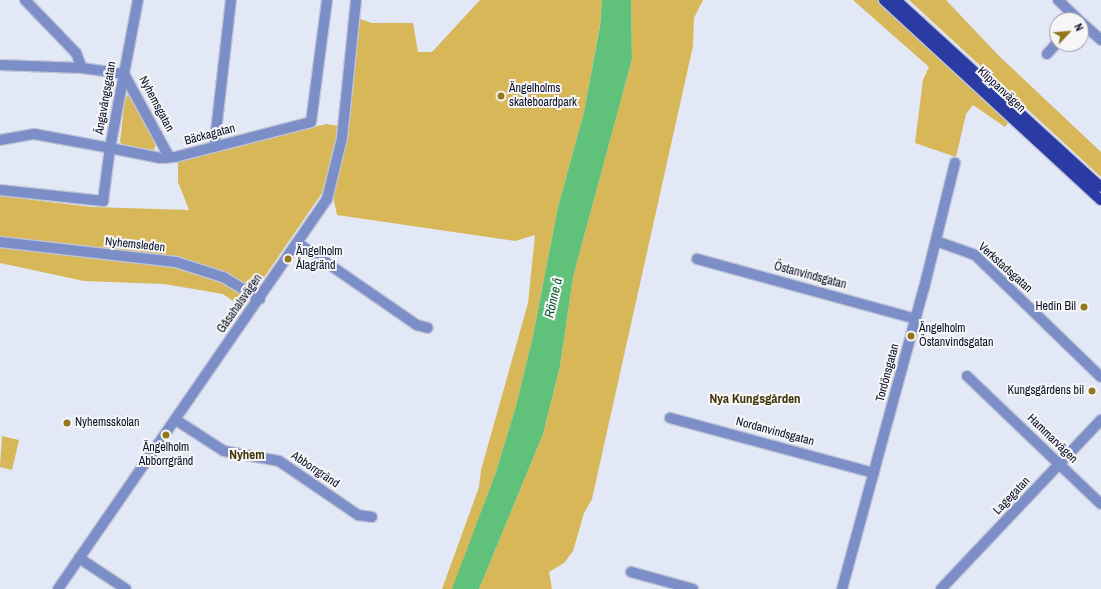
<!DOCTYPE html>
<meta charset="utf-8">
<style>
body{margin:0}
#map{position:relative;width:1101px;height:589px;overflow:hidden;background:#e3e8f7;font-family:"Archivo Narrow",sans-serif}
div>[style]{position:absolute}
.green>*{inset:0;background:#d8b758}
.water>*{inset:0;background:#60c17a}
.roads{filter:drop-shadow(1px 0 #c0c5d6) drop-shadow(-1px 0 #c0c5d6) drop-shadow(0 1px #c0c5d6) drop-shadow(0 -1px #c0c5d6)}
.minor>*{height:10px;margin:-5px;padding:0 5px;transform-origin:5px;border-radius:5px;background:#7c8ec8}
.major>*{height:10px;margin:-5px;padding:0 5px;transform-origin:5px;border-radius:5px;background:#2b3ba4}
.dots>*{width:11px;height:11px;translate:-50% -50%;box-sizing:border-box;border:2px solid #f6f6f6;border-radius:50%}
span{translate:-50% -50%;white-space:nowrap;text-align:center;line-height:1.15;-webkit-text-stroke:4px #f6f6f6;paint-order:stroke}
.poi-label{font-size:12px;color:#080e27}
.left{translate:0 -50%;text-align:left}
.right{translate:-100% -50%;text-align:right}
.street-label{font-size:12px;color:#080e27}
.water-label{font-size:13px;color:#0c5528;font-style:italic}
.neighbourhood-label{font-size:13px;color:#403309;font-weight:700}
.north{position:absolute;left:1049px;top:12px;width:40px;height:40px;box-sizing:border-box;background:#f6f6f6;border:1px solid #9799a3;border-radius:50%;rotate:64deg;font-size:11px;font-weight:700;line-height:16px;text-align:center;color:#080e27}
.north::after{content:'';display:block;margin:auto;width:14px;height:18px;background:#92771d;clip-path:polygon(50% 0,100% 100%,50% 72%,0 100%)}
</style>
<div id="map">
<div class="green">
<i style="clip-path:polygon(480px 0,602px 0,600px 25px,584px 112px,558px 207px,533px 336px,516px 406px,496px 472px,455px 583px,452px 589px,442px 589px,479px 487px,481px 470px,528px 303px,535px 235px,515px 241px,337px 215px,333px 196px,344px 149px,360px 19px,372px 23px,413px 23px,418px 52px,432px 52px)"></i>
<i style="clip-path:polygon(631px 0,703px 0,694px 18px,693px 46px,592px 499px,584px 513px,573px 551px,564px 563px,549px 572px,552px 589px,479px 589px,543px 434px,560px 366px,573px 277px,632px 59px)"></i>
<i style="clip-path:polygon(853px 0,878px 0,1009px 122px,1005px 127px,973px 105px,966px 114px,956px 157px,915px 143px,923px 80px,929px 67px)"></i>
<i style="clip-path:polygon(909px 0,946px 0,998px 55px,1101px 152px,1101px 177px)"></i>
<i style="clip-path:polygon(128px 95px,156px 141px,154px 150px,123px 145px,120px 142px,125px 99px)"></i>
<i style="clip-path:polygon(326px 124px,339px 126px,322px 193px,243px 308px,223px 294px,164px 284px,84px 281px,0 263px,0 196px,91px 207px,189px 210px,178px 182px,178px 160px)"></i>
<i style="clip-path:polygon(2px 436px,19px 440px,12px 470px,0 467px)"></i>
</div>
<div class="water">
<i style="clip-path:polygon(602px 0,631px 0,632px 59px,573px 277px,560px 366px,543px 434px,479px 589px,452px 589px,496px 472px,516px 406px,533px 336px,558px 207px,584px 112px,600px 26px)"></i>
</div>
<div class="roads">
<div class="minor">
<i style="left:25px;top:0;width:74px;rotate:46.1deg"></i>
<i style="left:76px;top:53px;width:16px;rotate:68deg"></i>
<i style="left:82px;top:68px;width:42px;rotate:8.1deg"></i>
<i style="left:124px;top:74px;width:90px;rotate:61.4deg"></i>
<i style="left:167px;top:153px;width:5px;rotate:90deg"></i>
<i style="left:1058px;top:0;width:29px;rotate:44deg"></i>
<i style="left:1081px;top:22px;width:27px;rotate:42deg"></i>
<i style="left:1047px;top:54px;width:15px;rotate:-48deg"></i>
<i style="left:0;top:65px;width:82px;rotate:2.1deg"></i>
<i style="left:0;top:140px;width:35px;rotate:-10deg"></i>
<i style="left:34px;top:134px;width:77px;rotate:10.4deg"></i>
<i style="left:217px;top:146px;width:6px;rotate:-108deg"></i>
<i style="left:215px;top:140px;width:141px;rotate:-83.5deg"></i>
<i style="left:115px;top:149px;width:46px;rotate:11.3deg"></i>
<i style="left:160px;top:158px;width:15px;rotate:-4deg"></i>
<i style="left:175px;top:157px;width:140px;rotate:-14.4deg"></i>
<i style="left:311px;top:122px;width:123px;rotate:-82.5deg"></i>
<i style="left:0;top:190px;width:104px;rotate:6.1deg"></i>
<i style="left:103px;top:201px;width:53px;rotate:-82.5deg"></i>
<i style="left:110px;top:148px;width:151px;rotate:-79.3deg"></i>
<i style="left:936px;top:241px;width:41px;rotate:19.7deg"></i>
<i style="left:975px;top:255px;width:175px;rotate:44.1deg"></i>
<i style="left:0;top:242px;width:177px;rotate:6.5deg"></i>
<i style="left:176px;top:262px;width:49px;rotate:17.7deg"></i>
<i style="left:223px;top:277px;width:43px;rotate:30.7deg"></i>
<i style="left:298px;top:243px;width:145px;rotate:34.6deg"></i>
<i style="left:417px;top:325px;width:11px;rotate:15deg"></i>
<i style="left:697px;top:259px;width:227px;rotate:15.3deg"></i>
<i style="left:967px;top:376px;width:185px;rotate:43.7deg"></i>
<i style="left:670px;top:418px;width:211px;rotate:15.1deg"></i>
<i style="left:176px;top:420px;width:57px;rotate:32.9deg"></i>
<i style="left:224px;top:451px;width:56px;rotate:10.3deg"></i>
<i style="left:279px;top:461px;width:96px;rotate:34.4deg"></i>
<i style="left:358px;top:515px;width:14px;rotate:8deg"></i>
<i style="left:79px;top:558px;width:56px;rotate:33.4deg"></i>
<i style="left:631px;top:572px;width:64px;rotate:15.3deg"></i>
<i style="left:58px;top:589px;width:474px;rotate:-55.4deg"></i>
<i style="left:327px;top:199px;width:63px;rotate:-76.2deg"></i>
<i style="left:342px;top:138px;width:139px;rotate:-84.2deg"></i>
<i style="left:842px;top:589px;width:312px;rotate:-74.8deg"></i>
<i style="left:924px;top:288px;width:129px;rotate:-76.1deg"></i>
<i style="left:941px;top:589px;width:233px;rotate:-46.6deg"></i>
</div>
<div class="major">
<i style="left:884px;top:0;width:295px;rotate:42.7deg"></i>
<i style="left:896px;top:0;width:277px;rotate:42.4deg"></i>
</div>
</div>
<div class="dots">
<i style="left:501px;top:96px;background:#92771d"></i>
<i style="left:288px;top:259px;background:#92771d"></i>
<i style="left:1084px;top:307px;background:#92771d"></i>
<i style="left:911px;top:336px;background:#92771d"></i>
<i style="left:1092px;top:391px;background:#92771d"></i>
<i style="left:67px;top:423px;background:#92771d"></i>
<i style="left:166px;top:435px;background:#92771d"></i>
</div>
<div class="poi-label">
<span class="left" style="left:509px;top:96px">Ängelholms<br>skateboardpark</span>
<span class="left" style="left:296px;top:259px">Ängelholm<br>Ålagränd</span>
<span class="right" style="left:1076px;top:307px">Hedin Bil</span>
<span class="left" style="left:919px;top:336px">Ängelholm<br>Östanvindsgatan</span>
<span class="right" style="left:1084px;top:391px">Kungsgårdens bil</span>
<span class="left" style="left:75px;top:423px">Nyhemsskolan</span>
<span style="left:166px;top:455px">Ängelholm<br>Abborrgränd</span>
</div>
<div class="street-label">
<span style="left:1001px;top:90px;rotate:43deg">Klippanvägen</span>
<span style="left:106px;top:98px;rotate:-80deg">Ängavångsgatan</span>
<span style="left:156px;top:104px;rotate:62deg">Nyhemsgatan</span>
<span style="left:210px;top:135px;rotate:-15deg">Bäckagatan</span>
<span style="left:135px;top:245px;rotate:6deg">Nyhemsleden</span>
<span style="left:1005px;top:268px;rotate:42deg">Verkstadsgatan</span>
<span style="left:810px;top:276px;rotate:15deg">Östanvindsgatan</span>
<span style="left:240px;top:304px;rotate:-55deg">Gåsahalsvägen</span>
<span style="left:888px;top:373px;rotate:-75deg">Tordönsgatan</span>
<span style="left:775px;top:432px;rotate:15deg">Nordanvindsgatan</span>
<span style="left:1052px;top:439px;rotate:44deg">Hammarvägen</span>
<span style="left:315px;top:470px;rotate:34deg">Abborrgränd</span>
<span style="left:1012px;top:496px;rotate:-46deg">Lagegatan</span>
</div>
<div class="water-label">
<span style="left:554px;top:298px;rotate:-77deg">Rönne å</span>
</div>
<div class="neighbourhood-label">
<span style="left:755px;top:399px">Nya Kungsgården</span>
<span style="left:247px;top:455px">Nyhem</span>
</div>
<div class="north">N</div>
</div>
